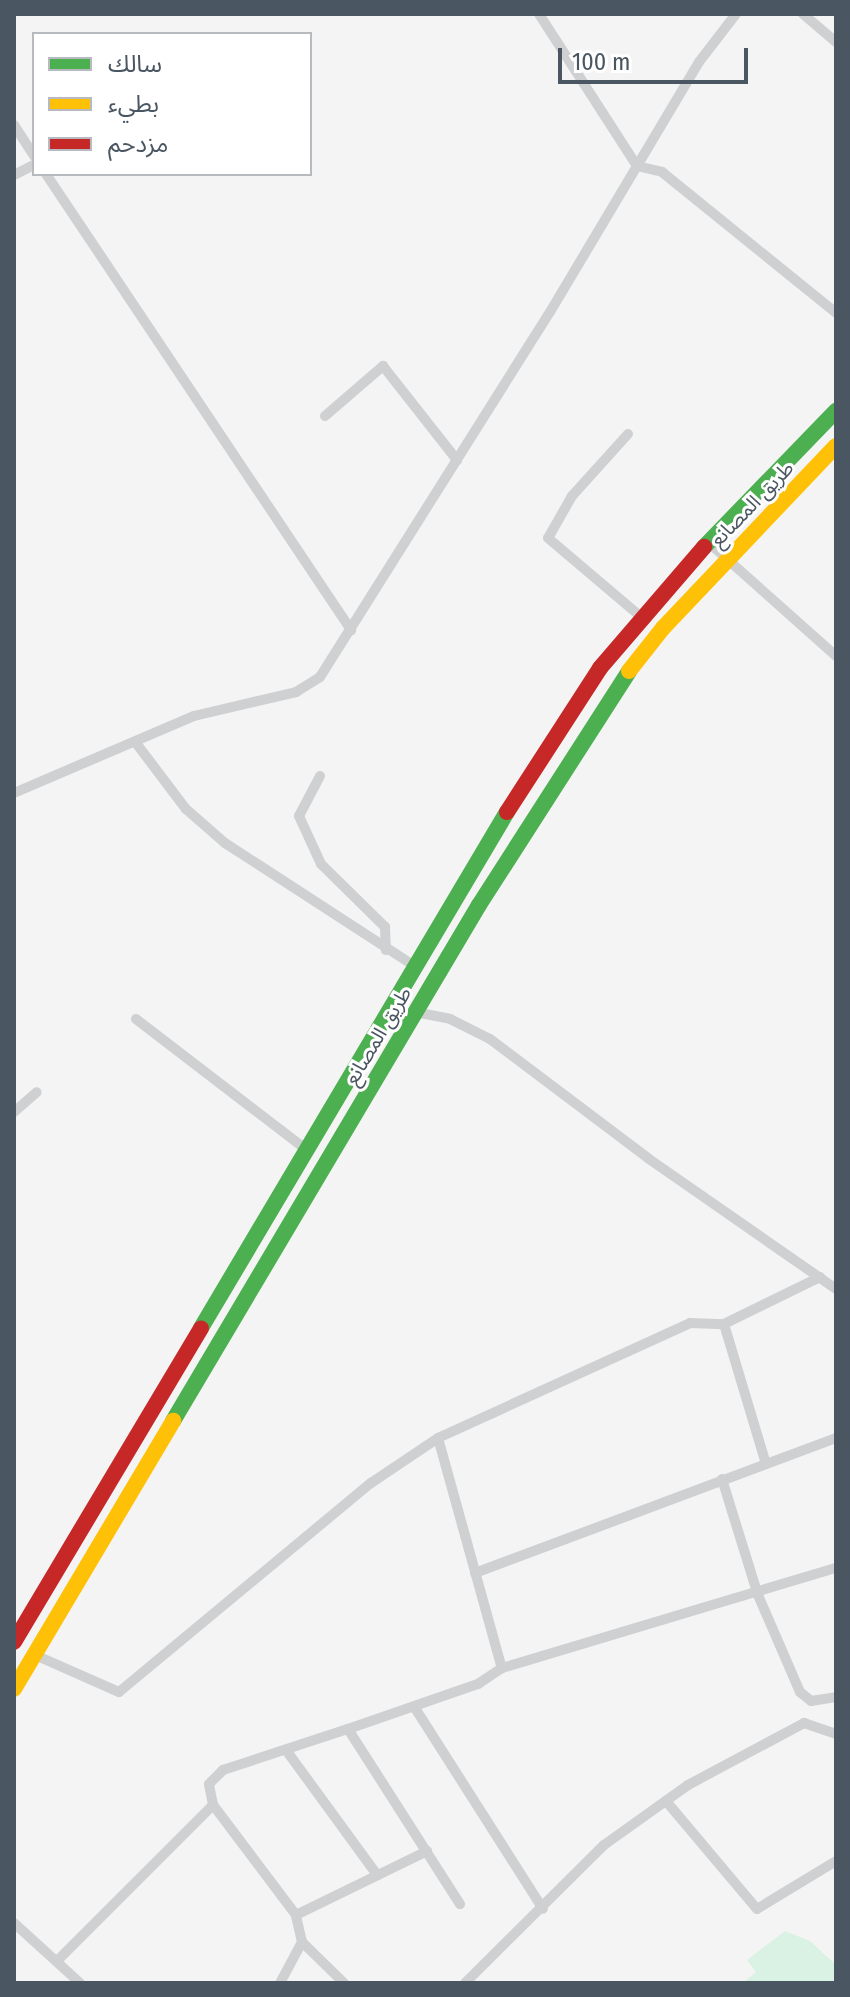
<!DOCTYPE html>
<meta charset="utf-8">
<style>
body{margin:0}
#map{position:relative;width:850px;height:1997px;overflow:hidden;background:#f4f4f4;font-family:"Fira Sans Condensed","Noto Sans Arabic",sans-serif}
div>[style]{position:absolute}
.green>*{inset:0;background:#d9f2e3}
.street>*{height:10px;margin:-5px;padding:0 5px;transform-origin:5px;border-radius:5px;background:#ced0d2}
.fast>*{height:16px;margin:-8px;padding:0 8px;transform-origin:8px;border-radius:8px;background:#4caf50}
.slow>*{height:16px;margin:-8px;padding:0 8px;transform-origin:8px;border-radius:8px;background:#ffc107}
.jam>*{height:16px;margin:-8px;padding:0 8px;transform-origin:8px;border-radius:8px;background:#c62828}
span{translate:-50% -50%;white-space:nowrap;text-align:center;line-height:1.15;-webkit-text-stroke:6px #fff;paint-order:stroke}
.street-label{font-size:20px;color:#4a5661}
.frame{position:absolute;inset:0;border:16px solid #4a5661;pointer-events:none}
.legend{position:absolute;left:32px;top:32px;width:280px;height:144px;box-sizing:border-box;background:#fff;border:2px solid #b7bbc0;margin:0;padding:10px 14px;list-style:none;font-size:24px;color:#4a5661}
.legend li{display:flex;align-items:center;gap:16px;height:40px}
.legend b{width:40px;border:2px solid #b7bbc0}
.scale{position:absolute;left:558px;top:48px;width:190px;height:36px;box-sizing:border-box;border:4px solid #4a5661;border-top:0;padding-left:10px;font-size:24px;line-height:28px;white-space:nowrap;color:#4a5661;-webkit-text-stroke:6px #fff;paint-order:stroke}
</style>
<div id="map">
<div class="green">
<i style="clip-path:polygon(785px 1931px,810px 1941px,836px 1965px,836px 1983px,743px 1983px,756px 1972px,747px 1960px)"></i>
</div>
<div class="street">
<i style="left:539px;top:14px;width:181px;rotate:57.2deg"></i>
<i style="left:637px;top:166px;width:26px;rotate:13deg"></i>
<i style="left:662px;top:172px;width:224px;rotate:39deg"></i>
<i style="left:803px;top:14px;width:43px;rotate:40.3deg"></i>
<i style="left:14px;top:125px;width:37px;rotate:57deg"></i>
<i style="left:46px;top:174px;width:549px;rotate:56.22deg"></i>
<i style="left:14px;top:175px;width:22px;rotate:-27deg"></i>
<i style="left:325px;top:416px;width:77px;rotate:-40.8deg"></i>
<i style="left:383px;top:366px;width:120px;rotate:51.8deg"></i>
<i style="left:628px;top:434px;width:84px;rotate:132.1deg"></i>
<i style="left:572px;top:496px;width:48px;rotate:119.7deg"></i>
<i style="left:548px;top:538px;width:121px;rotate:40.3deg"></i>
<i style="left:708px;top:542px;width:171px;rotate:41.7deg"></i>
<i style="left:136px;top:743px;width:83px;rotate:52.9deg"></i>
<i style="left:186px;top:809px;width:52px;rotate:41.1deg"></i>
<i style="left:225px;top:843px;width:228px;rotate:33deg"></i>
<i style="left:320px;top:776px;width:45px;rotate:117.7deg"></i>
<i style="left:299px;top:816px;width:53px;rotate:65.4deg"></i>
<i style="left:321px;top:864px;width:90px;rotate:44.5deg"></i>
<i style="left:385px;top:927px;width:23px;rotate:88deg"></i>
<i style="left:14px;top:793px;width:196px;rotate:-23.2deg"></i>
<i style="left:194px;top:716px;width:105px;rotate:-13.2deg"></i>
<i style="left:296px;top:692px;width:28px;rotate:-32deg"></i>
<i style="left:320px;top:677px;width:431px;rotate:-57.8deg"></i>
<i style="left:550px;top:312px;width:291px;rotate:-59.2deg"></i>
<i style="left:699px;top:62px;width:61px;rotate:-52.4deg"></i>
<i style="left:415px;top:1012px;width:36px;rotate:11deg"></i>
<i style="left:450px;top:1019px;width:45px;rotate:26.6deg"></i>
<i style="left:490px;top:1039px;width:199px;rotate:37deg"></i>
<i style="left:649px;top:1159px;width:228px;rotate:34.8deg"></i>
<i style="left:136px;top:1019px;width:212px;rotate:37.5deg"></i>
<i style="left:14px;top:1112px;width:30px;rotate:-41deg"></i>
<i style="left:724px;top:1324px;width:146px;rotate:73.3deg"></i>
<i style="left:438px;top:1438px;width:239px;rotate:74.5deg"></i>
<i style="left:722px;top:1479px;width:121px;rotate:72.8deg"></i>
<i style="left:758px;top:1595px;width:106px;rotate:66.6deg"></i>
<i style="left:800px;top:1692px;width:14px;rotate:39deg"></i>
<i style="left:811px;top:1701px;width:25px;rotate:-9deg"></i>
<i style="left:475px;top:1573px;width:385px;rotate:-20.5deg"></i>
<i style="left:35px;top:1655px;width:92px;rotate:23.8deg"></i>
<i style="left:119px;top:1692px;width:327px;rotate:-39.7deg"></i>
<i style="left:371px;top:1483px;width:81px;rotate:-33.9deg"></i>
<i style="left:438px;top:1438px;width:277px;rotate:-24.5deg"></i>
<i style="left:690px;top:1323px;width:34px;rotate:2deg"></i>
<i style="left:724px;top:1324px;width:107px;rotate:-26.1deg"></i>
<i style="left:415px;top:1708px;width:238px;rotate:57.5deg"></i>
<i style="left:348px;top:1729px;width:138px;rotate:-19.1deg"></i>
<i style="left:478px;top:1684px;width:29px;rotate:-34deg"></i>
<i style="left:502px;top:1668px;width:349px;rotate:-16.7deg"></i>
<i style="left:286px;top:1750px;width:155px;rotate:53.9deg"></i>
<i style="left:666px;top:1801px;width:141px;rotate:49.9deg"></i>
<i style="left:757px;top:1909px;width:92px;rotate:-31.3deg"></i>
<i style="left:296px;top:1915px;width:146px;rotate:-26deg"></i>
<i style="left:14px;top:1923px;width:89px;rotate:42.3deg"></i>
<i style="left:302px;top:1942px;width:59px;rotate:44.3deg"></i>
<i style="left:57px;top:1961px;width:221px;rotate:-45deg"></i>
<i style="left:280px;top:1983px;width:47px;rotate:-61.8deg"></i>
<i style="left:302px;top:1942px;width:28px;rotate:-103deg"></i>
<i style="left:296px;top:1915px;width:138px;rotate:-127deg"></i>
<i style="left:213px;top:1805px;width:21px;rotate:-101deg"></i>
<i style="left:209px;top:1784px;width:20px;rotate:-45deg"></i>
<i style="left:223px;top:1770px;width:132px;rotate:-18.2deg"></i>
<i style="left:348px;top:1729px;width:208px;rotate:57.4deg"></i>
<i style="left:465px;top:1983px;width:196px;rotate:-44.8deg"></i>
<i style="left:604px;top:1845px;width:103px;rotate:-35.5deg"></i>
<i style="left:688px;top:1785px;width:132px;rotate:-28.1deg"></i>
<i style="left:804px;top:1723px;width:34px;rotate:19deg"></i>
</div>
<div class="fast">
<i style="left:704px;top:547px;width:190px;rotate:-45.9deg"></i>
<i style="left:201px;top:1328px;width:600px;rotate:-59.33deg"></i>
<i style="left:173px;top:1421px;width:600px;rotate:-59.33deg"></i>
<i style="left:479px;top:905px;width:278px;rotate:-57.3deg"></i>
</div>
<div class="slow">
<i style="left:629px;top:671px;width:55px;rotate:-51.7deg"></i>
<i style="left:663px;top:628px;width:251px;rotate:-46.5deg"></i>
<i style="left:14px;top:1689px;width:312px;rotate:-59.3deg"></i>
</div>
<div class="jam">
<i style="left:507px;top:812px;width:171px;rotate:-57.1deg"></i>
<i style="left:600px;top:668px;width:160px;rotate:-49.3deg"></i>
<i style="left:14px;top:1642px;width:365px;rotate:-59.2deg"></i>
</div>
<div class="street-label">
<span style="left:752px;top:504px;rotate:-46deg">طريق المصانع</span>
<span style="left:378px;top:1036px;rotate:-59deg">طريق المصانع</span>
</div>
<div class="frame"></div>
<ul class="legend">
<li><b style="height:10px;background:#4caf50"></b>سالك</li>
<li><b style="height:10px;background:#ffc107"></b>بطيء</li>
<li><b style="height:10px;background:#c62828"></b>مزدحم</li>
</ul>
<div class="scale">100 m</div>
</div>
